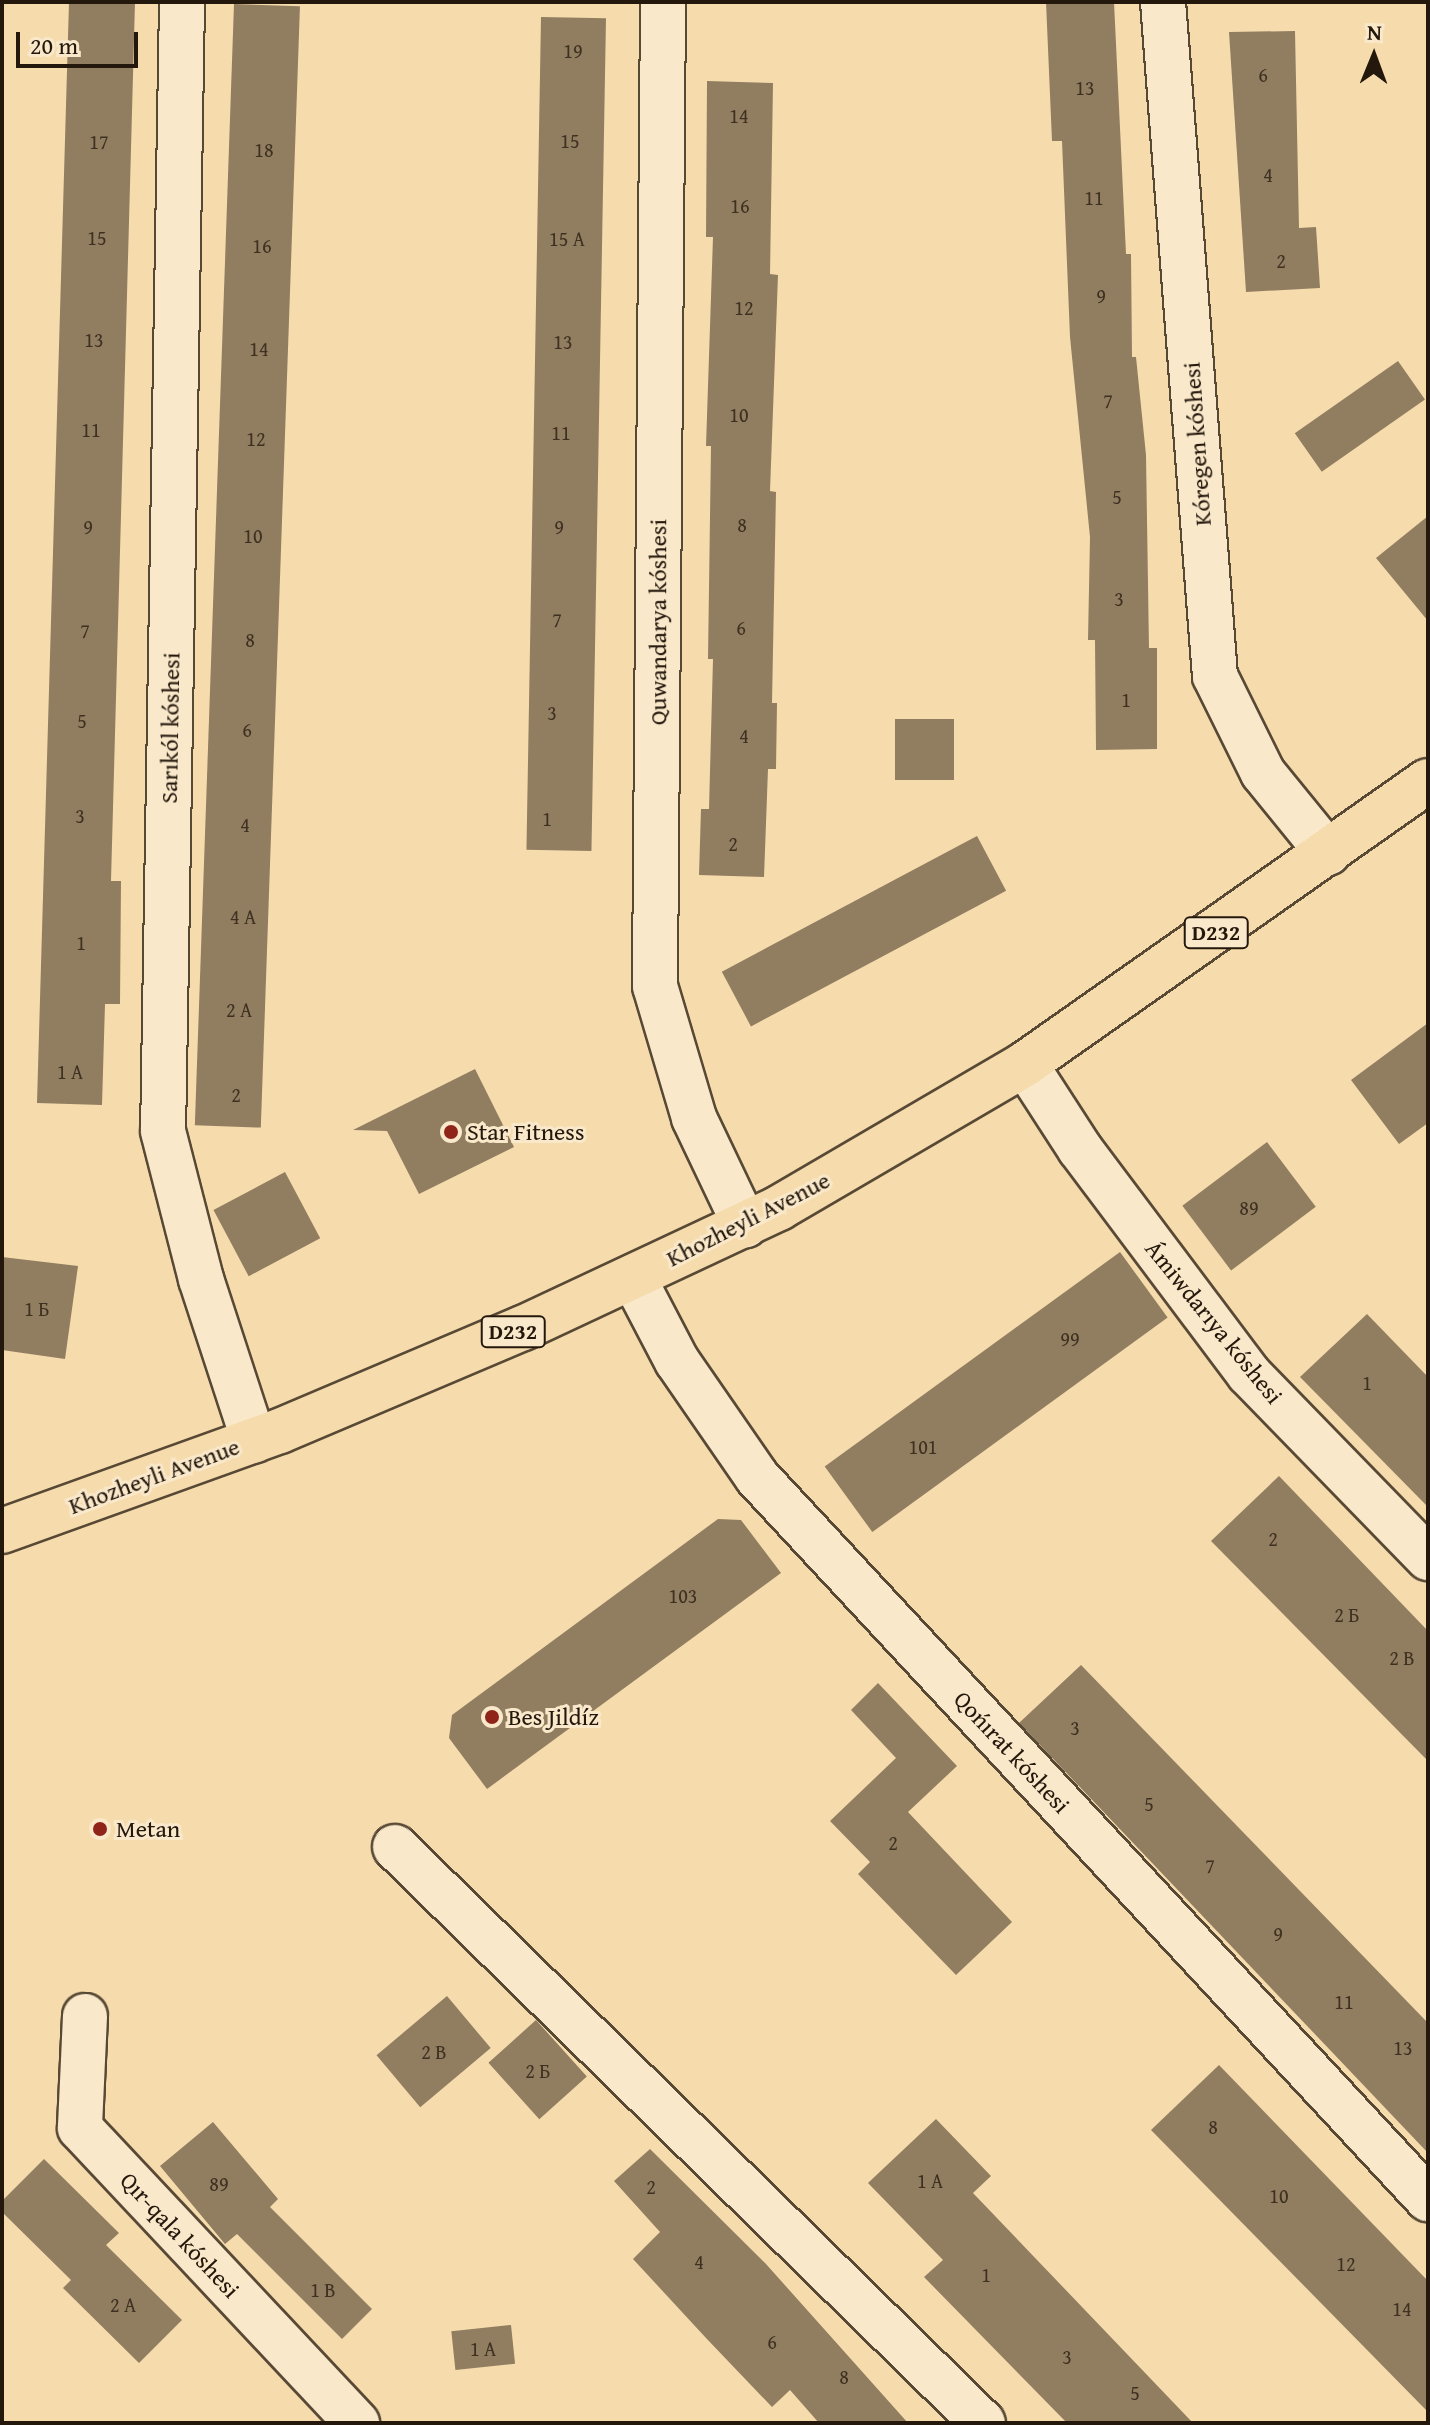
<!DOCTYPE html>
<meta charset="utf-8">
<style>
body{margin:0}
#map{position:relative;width:1430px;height:2425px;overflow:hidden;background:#f6dbad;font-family:"Gentium Book Plus",serif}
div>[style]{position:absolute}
.building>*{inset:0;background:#917d60;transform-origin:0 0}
.roads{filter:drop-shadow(2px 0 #584935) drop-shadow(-2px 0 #584935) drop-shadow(0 2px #584935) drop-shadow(0 -2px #584935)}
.minor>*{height:44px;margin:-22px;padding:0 22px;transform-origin:22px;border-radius:22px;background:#f9e8ca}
.major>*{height:44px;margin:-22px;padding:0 22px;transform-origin:22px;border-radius:22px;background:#f6dbad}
.dots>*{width:22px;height:22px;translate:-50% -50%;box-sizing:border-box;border:4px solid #f9e8ca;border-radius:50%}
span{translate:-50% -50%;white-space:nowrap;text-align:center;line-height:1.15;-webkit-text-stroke:6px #f9e8ca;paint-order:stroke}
.number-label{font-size:20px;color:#3f3122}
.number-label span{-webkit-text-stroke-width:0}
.shield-label span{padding:2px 6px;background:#f9e8ca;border:2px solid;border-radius:6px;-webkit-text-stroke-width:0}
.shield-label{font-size:22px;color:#24180d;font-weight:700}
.street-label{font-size:24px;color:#24180d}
.poi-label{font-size:24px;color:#24180d}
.left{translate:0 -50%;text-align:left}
.frame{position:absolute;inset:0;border:4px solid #24180d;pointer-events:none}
.north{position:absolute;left:1334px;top:16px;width:80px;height:80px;-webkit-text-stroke:6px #f9e8ca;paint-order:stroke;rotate:1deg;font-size:22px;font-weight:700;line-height:32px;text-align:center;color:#24180d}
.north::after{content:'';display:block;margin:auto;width:28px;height:36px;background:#24180d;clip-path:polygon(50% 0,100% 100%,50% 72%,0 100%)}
.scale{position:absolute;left:16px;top:32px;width:122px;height:36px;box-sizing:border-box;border:4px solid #24180d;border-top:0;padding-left:10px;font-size:24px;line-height:28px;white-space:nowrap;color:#24180d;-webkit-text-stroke:6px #f9e8ca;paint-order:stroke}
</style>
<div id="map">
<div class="building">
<i style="clip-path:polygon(69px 2px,135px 2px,111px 881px,121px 881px,120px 1004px,105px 1004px,102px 1105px,37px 1103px)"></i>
<i style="clip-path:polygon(1046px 2px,1114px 2px,1126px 254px,1131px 254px,1132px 357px,1136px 357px,1146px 455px,1149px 648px,1157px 648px,1157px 749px,1096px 750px,1095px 640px,1088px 640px,1090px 537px,1070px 337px,1062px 141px,1052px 141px)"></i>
<i style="left:234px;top:4px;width:66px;height:1122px;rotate:2deg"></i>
<i style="left:541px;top:17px;width:65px;height:833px;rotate:1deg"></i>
<i style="clip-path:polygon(1295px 31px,1299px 228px,1316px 227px,1320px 288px,1246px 292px,1229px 32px)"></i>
<i style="clip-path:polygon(707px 81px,773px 83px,770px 274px,778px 275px,770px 491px,776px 492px,772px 703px,777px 703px,776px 769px,768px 769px,764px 877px,699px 875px,701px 809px,709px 809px,713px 659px,708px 659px,711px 446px,706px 446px,713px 237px,706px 237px)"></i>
<i style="left:1398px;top:361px;width:47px;height:126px;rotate:55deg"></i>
<i style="clip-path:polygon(1428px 516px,1428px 621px,1376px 558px)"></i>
<i style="left:895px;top:719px;width:59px;height:61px"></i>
<i style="left:977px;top:836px;width:62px;height:289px;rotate:62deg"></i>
<i style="clip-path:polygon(1428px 1023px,1428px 1123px,1399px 1144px,1351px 1080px)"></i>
<i style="clip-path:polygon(475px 1069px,514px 1147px,419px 1194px,387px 1131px,353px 1130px)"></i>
<i style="left:1267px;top:1142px;width:81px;height:106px;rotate:53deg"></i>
<i style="left:285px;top:1172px;width:75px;height:81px;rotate:62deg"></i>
<i style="left:1120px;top:1252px;width:81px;height:365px;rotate:54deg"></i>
<i style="clip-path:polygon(2px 1257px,78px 1266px,65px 1359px,2px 1350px)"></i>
<i style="clip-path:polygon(1367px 1314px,1428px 1377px,1428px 1507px,1300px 1377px)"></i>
<i style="clip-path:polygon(1279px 1476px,1428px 1631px,1428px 1761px,1211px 1541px)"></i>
<i style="clip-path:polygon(718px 1519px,741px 1520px,781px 1573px,487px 1789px,449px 1738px,452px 1715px)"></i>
<i style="clip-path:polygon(1081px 1665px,1428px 2023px,1428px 2153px,1019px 1723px)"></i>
<i style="clip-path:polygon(878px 1683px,957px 1766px,908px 1812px,1012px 1922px,956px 1975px,858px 1874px,870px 1862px,830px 1821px,896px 1758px,851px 1710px)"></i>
<i style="left:447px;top:1996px;width:68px;height:92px;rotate:50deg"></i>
<i style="left:536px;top:2020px;width:76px;height:64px;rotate:48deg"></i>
<i style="clip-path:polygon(1219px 2065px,1428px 2281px,1428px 2412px,1151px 2130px)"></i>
<i style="clip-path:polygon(936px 2119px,991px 2176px,973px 2193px,1193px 2423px,1067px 2423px,924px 2277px,943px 2260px,868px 2183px)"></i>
<i style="clip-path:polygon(213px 2122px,278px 2199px,270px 2207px,372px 2309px,342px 2339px,237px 2234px,225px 2244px,160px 2166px)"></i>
<i style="clip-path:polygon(650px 2149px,766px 2264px,908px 2423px,819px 2423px,790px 2390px,772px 2407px,706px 2338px,633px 2259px,660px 2232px,614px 2181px)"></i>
<i style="clip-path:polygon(44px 2159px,119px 2233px,106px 2245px,182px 2320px,139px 2363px,63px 2288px,71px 2280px,2px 2212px,2px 2201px)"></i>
<i style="left:511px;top:2325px;width:39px;height:60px;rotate:84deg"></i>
</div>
<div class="roads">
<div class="minor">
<i style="left:182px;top:2px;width:1129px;rotate:90.96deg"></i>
<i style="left:163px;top:1131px;width:153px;rotate:75.6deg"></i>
<i style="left:201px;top:1279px;width:170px;rotate:71.9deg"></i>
<i style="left:663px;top:2px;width:984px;rotate:90.47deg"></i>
<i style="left:655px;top:986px;width:138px;rotate:73.5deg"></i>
<i style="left:694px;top:1118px;width:119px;rotate:64.5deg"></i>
<i style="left:1163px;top:2px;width:676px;rotate:85.59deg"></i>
<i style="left:1215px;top:676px;width:108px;rotate:63.7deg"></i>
<i style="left:1263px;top:773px;width:103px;rotate:50.9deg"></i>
<i style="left:1025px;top:1064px;width:101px;rotate:57.1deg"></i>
<i style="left:1080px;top:1149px;width:281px;rotate:53.1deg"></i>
<i style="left:1249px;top:1374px;width:257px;rotate:45.8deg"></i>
<i style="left:633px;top:1277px;width:95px;rotate:62.4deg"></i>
<i style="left:677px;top:1361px;width:141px;rotate:55.4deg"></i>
<i style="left:757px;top:1477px;width:986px;rotate:47.1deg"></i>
<i style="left:395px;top:1847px;width:823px;rotate:44.41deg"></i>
<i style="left:85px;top:2016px;width:112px;rotate:92.6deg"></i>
<i style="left:80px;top:2128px;width:405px;rotate:46.8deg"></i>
</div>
<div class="major">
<i style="left:2px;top:1531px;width:295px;rotate:-19.8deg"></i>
<i style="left:280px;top:1431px;width:264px;rotate:-23deg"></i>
<i style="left:523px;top:1328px;width:283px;rotate:-25.1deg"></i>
<i style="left:779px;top:1208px;width:285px;rotate:-30.3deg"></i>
<i style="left:1025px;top:1064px;width:492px;rotate:-35.1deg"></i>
</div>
</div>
<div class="dots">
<i style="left:451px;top:1132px;background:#8f2418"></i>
<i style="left:492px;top:1717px;background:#8f2418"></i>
<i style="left:100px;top:1829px;background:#8f2418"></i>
</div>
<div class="number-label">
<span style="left:573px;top:50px">19</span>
<span style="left:1263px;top:74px">6</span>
<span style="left:1085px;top:87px">13</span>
<span style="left:739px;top:115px">14</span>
<span style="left:570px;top:140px">15</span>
<span style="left:99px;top:141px">17</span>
<span style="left:264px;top:149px">18</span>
<span style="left:1268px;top:174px">4</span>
<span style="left:1094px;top:197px">11</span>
<span style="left:740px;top:205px">16</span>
<span style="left:97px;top:237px">15</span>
<span style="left:567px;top:238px">15 А</span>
<span style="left:262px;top:245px">16</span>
<span style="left:1281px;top:260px">2</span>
<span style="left:1101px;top:295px">9</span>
<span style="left:744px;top:307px">12</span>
<span style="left:94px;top:339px">13</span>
<span style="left:563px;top:341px">13</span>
<span style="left:259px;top:348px">14</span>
<span style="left:1108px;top:400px">7</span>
<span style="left:739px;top:414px">10</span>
<span style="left:91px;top:429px">11</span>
<span style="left:561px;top:432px">11</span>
<span style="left:256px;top:438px">12</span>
<span style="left:1117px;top:496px">5</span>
<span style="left:742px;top:524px">8</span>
<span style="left:88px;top:526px">9</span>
<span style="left:559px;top:526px">9</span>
<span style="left:253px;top:535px">10</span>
<span style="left:1119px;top:598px">3</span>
<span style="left:557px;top:619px">7</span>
<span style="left:741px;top:627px">6</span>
<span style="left:85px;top:630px">7</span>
<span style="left:250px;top:639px">8</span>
<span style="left:1126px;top:699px">1</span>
<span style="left:552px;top:712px">3</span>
<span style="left:82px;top:720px">5</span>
<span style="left:247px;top:729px">6</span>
<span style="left:744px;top:735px">4</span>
<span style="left:80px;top:815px">3</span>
<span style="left:547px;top:818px">1</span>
<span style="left:245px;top:824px">4</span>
<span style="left:733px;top:843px">2</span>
<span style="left:243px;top:916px">4 А</span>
<span style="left:81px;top:942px">1</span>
<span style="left:239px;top:1009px">2 А</span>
<span style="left:70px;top:1071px">1 А</span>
<span style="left:236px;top:1094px">2</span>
<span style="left:1249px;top:1207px">89</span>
<span style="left:37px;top:1308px">1 Б</span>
<span style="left:1070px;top:1338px">99</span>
<span style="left:1367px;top:1382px">1</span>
<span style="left:923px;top:1446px">101</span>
<span style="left:1273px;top:1538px">2</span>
<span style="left:683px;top:1595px">103</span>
<span style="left:1347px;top:1614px">2 Б</span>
<span style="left:1402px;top:1657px">2 В</span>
<span style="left:1075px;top:1727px">3</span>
<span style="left:1149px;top:1803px">5</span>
<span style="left:893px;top:1842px">2</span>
<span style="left:1210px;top:1865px">7</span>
<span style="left:1278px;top:1933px">9</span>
<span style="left:1344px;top:2001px">11</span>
<span style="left:1403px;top:2047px">13</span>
<span style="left:434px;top:2051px">2 В</span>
<span style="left:538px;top:2070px">2 Б</span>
<span style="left:1213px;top:2126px">8</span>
<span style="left:930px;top:2180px">1 А</span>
<span style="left:219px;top:2183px">89</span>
<span style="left:651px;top:2186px">2</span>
<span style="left:1279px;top:2195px">10</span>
<span style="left:699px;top:2261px">4</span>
<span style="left:1346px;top:2263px">12</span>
<span style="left:986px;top:2274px">1</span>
<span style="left:323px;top:2289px">1 В</span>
<span style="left:123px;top:2304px">2 А</span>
<span style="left:1402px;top:2308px">14</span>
<span style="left:772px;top:2341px">6</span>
<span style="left:483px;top:2348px">1 А</span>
<span style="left:1067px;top:2356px">3</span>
<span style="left:844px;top:2376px">8</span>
<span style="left:1135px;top:2392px">5</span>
</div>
<div class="shield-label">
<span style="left:1216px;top:933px">D232</span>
<span style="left:513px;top:1332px">D232</span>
</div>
<div class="street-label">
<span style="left:1197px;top:444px;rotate:-94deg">Kóregen kóshesi</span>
<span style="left:658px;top:622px;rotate:-90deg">Quwandarya kóshesi</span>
<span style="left:170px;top:728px;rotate:-89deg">Sarıkól kóshesi</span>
<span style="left:748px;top:1219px;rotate:-27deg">Khozheyli Avenue</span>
<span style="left:1214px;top:1322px;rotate:51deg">Ámiwdarıya kóshesi</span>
<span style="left:154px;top:1476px;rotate:-20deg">Khozheyli Avenue</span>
<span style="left:1012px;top:1752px;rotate:47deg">Qońırat kóshesi</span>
<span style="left:180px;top:2235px;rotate:47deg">Qır-qala kóshesi</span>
</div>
<div class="poi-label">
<span class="left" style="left:467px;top:1132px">Star Fitness</span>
<span class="left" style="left:508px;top:1717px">Bes Jildíz</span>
<span class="left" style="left:116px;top:1829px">Metan</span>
</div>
<div class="frame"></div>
<div class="north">N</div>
<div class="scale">20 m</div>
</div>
